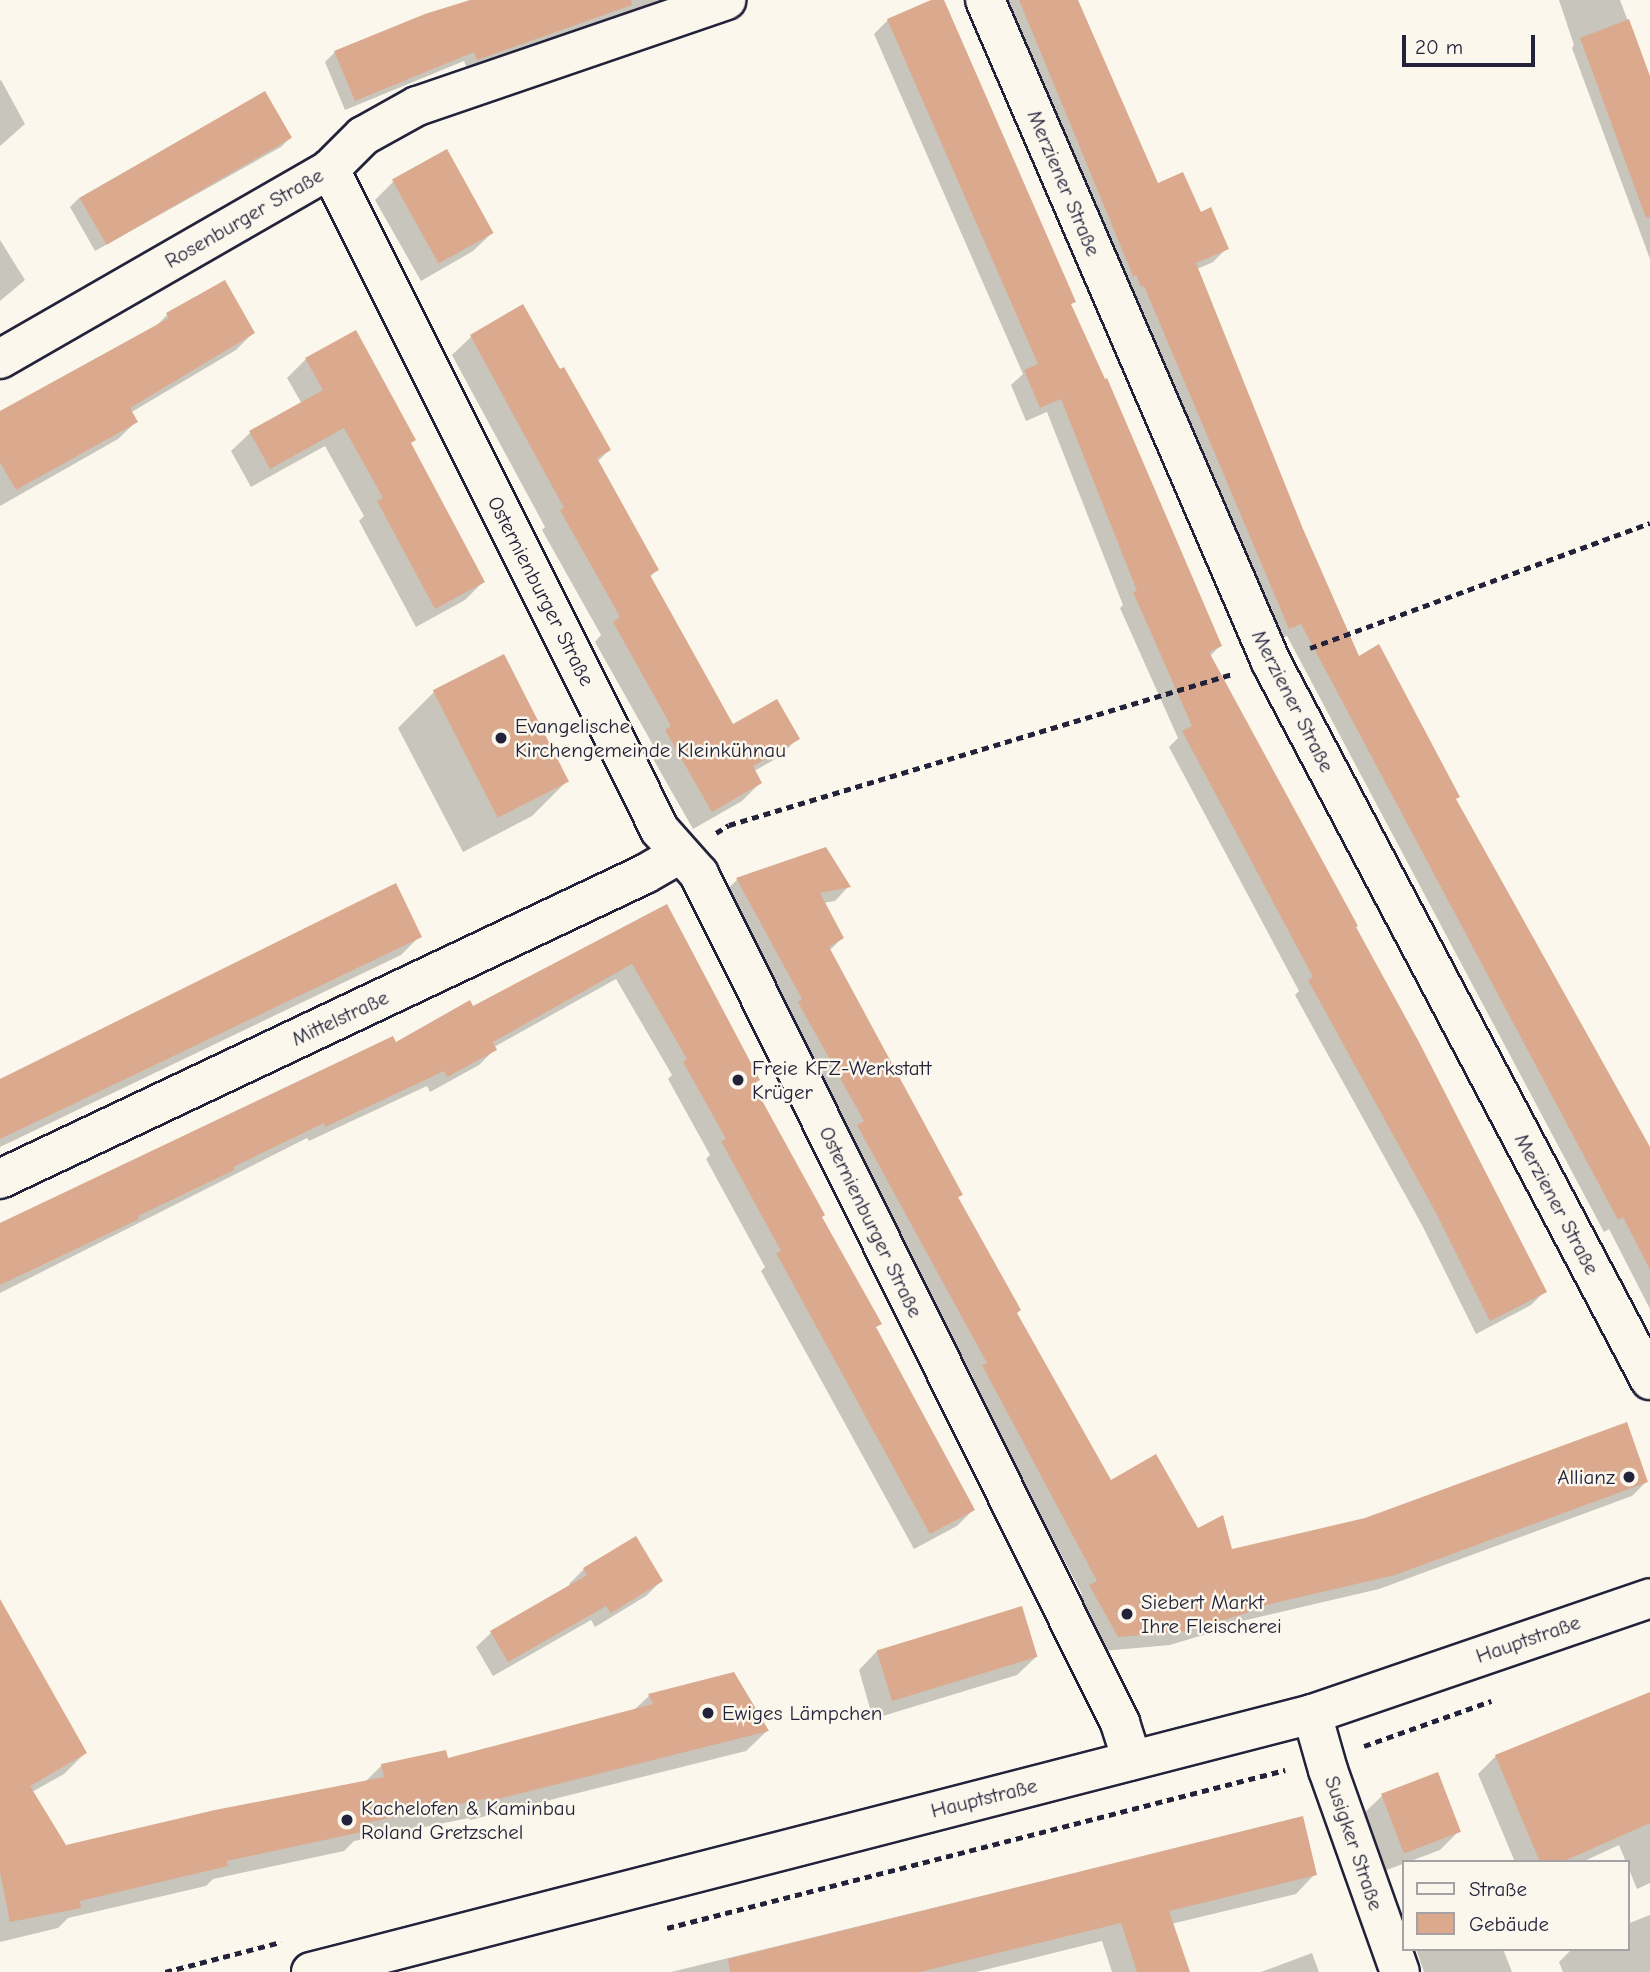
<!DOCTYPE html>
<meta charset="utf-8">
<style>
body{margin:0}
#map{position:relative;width:1650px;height:1972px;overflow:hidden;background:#fbf7ec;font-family:"Comic Neue",sans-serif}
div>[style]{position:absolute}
.shadow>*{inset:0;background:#0003}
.building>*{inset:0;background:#dbaa8e;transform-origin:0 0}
.path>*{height:4.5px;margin-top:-2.25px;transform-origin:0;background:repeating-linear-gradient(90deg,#22223b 0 7px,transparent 0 12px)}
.roads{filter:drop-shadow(2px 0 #22223b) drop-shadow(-2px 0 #22223b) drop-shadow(0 2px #22223b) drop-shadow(0 -2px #22223b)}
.street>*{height:38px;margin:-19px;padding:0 19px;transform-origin:19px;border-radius:19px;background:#fbf7ec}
.dots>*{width:19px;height:19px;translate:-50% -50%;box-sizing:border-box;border:4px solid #fbf7ec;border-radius:50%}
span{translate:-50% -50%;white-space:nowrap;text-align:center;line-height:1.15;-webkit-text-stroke:5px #fbf7ec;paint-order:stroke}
.street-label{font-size:21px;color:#22223b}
.poi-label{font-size:21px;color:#22223b}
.left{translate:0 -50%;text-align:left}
.right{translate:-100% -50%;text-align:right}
.legend{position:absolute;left:1402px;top:1860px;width:228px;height:91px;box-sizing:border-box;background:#fbf7ec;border:2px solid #a4a2a5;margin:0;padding:9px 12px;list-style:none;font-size:21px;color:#22223b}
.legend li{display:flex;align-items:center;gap:14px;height:35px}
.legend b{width:35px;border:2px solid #a4a2a5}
.scale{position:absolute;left:1402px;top:35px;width:133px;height:32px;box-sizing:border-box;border:4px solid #22223b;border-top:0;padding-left:9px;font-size:21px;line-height:24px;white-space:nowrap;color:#22223b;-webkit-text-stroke:5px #fbf7ec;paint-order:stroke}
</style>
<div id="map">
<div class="shadow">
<i style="clip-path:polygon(472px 0,666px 0,467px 69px,464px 61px,345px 110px,325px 62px,335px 52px)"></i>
<i style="clip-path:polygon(936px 0,942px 0,1074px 301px,1069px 306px,1220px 646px,1210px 656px,1545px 1291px,1531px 1305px,1476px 1334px,1423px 1227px,1295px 995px,1299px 991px,1169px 747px,1178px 738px,1120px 608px,1123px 605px,1047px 412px,1026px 421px,1011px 385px,1023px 374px,874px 34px,888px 20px)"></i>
<i style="clip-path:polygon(999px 0,1076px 0,1157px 185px,1200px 215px,1227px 248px,1213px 262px,1197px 269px,1301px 530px,1358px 658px,1455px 800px,1650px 1152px,1650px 1309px,1609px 1229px,1604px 1232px,1287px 636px,1275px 641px)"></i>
<i style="clip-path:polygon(1559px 0,1620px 0,1650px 80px,1650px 259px,1572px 48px,1574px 45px)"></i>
<i style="clip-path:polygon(1px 80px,25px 124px,0 146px,0 81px)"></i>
<i style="clip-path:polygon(264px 93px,290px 138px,281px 147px,95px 251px,70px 207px,79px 198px)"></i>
<i style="clip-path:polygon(394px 181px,492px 233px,473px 251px,421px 281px,375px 200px)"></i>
<i style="clip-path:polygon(0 240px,25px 280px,0 301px)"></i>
<i style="clip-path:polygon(522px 307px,609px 450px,597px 462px,657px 570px,649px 578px,733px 726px,798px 738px,779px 757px,754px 771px,760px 783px,742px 801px,693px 829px,648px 750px,653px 745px,595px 642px,601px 635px,542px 530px,545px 527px,452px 355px,471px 337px)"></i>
<i style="clip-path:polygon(167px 315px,253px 333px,236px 350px,130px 413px,136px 422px,118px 439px,0 506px,0 414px,153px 329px)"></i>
<i style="clip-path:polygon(306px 359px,410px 444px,483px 582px,465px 600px,416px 627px,359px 521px,364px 516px,325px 446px,251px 487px,231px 451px,250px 433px,302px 404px,287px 378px)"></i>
<i style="clip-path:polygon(434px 692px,568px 780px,532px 816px,463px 852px,398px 728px)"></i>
<i style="clip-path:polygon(826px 849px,849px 886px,835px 901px,823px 903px,842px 938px,829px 951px,961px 1194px,957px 1199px,1016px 1313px,1110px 1483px,1231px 1551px,1646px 1482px,1632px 1496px,1379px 1589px,1238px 1622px,1233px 1626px,1170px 1645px,1103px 1651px,1075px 1601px,1082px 1594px,969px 1381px,973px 1377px,844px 1141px,722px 894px,737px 880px)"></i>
<i style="clip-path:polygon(667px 907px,758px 1080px,752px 1086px,875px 1328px,973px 1510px,957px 1526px,914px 1549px,761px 1271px,765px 1267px,706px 1159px,710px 1155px,668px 1079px,672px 1075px,616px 979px,494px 1047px,495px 1049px,479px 1065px,430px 1092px,427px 1086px,309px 1141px,307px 1138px,0 1293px,0 1227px,473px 1009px)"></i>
<i style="clip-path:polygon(420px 936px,401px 955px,0 1147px,0 1080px)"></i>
<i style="clip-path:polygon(584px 1569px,661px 1581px,646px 1596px,595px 1627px,591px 1620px,493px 1676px,476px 1647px,491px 1633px,571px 1587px,569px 1584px)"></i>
<i style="clip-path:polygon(0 1641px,85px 1753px,64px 1774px,32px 1792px,65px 1847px,365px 1782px,382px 1765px,447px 1760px,633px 1711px,649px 1696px,734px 1674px,767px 1731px,746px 1751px,470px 1820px,469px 1818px,354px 1841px,344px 1851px,213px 1879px,206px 1886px,68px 1918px,58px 1928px,0 1942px)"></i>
<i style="clip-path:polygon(877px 1651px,1036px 1657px,1017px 1675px,873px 1719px,859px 1670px)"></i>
<i style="clip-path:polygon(1650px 1694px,1650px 1883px,1637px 1889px,1619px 1845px,1582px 1862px,1515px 1862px,1478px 1774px,1496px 1756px)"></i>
<i style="clip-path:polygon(1382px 1796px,1459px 1831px,1440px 1850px,1384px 1871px,1363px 1814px)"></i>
<i style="clip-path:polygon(1302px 1818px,1315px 1874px,1296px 1894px,1171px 1924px,1188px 1972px,1112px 1972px,1102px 1941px,976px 1972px,671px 1972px)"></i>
<i style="clip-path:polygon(1650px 1915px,1650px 1972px,1563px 1972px,1559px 1962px,1572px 1949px,1627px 1949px,1627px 1924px)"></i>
<i style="clip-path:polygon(1416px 1949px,1503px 1949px,1512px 1972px,1424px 1972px)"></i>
<i style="clip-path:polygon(1312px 1953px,1319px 1972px,1261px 1972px)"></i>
</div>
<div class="building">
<i style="clip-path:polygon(470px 0,631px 0,632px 5px,477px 60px,474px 52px,355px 101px,334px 51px,425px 14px)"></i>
<i style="clip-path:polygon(931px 0,944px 0,1076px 302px,1071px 304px,1105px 379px,1107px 378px,1222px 646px,1209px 652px,1358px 926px,1356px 927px,1419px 1042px,1547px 1292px,1490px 1321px,1436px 1213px,1308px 980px,1313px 977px,1182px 731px,1192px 726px,1133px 592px,1137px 591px,1061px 399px,1040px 408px,1024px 370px,1038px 364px,887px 19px)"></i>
<i style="clip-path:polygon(1019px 0,1078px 0,1158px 183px,1183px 172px,1201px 212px,1211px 207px,1229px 249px,1196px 263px,1303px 529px,1359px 656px,1379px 644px,1460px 797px,1456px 799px,1650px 1147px,1650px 1270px,1623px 1217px,1618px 1220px,1301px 624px,1289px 629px,1144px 286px,1141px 287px,1136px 275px,1133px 276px)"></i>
<i style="clip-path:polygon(1629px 19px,1650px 76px,1650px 217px,1646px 218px,1580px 38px)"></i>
<i style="left:265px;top:91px;width:54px;height:214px;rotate:60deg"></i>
<i style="left:447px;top:149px;width:96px;height:63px;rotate:61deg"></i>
<i style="clip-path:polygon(225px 280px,255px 333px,130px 408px,138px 422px,16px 490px,0 462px,0 411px,169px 318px,166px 313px)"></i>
<i style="clip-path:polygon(523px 304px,560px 369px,564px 367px,611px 450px,597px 458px,659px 570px,650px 575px,733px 724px,777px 699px,800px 739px,753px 766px,762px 783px,712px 812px,665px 730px,671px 726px,613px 622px,620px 617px,560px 510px,564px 508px,470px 335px)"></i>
<i style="clip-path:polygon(356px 330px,416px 440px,411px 443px,485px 582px,435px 609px,377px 501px,383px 498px,344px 428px,270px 469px,249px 431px,323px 390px,305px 358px)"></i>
<i style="left:504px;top:654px;width:143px;height:80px;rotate:63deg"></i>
<i style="clip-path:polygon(826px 847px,851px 887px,820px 893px,844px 938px,829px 947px,963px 1195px,958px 1197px,1021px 1310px,1017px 1313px,1111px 1480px,1156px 1454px,1198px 1528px,1223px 1515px,1232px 1549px,1365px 1518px,1627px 1422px,1648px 1482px,1395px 1575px,1249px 1609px,1250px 1612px,1186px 1631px,1118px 1637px,1089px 1585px,1097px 1581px,982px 1365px,987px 1363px,857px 1125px,864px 1121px,798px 1002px,802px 999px,736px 878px)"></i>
<i style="clip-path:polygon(396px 883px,422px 937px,0 1139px,0 1079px)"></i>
<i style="clip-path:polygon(667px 904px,760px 1080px,753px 1084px,825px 1215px,822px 1217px,882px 1324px,876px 1327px,975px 1510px,930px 1534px,776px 1253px,781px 1251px,721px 1141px,726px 1139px,683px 1062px,687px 1059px,632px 964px,493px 1042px,497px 1050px,447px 1077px,444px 1071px,325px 1127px,324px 1123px,233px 1167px,234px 1170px,138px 1216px,139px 1219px,0 1285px,0 1223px,393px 1036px,396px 1042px,470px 1000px,473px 1006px)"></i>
<i style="clip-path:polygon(636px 1536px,663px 1581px,611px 1613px,606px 1606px,508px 1662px,490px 1631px,587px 1575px,583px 1568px)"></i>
<i style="clip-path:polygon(0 1599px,87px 1753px,30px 1786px,66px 1845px,215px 1810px,384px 1777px,381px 1764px,446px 1750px,448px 1758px,653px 1704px,648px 1694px,734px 1672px,769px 1731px,490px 1801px,489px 1798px,365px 1823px,366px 1831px,227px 1861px,228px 1866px,80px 1901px,81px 1908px,10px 1922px,0 1872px)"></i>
<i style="left:1022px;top:1606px;width:53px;height:152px;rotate:73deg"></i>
<i style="clip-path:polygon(1650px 1692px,1650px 1823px,1562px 1862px,1540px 1862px,1495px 1755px)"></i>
<i style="left:1438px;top:1772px;width:64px;height:61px;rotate:69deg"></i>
<i style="clip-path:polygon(1303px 1816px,1317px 1875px,1169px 1911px,1190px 1972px,1137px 1972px,1121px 1923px,920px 1972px,730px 1972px,728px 1959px)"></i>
</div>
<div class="path">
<i style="left:1310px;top:648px;width:362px;rotate:-20.2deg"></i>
<i style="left:716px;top:833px;width:15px;rotate:-32deg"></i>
<i style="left:729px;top:825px;width:525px;rotate:-16.71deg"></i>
<i style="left:1364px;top:1746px;width:135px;rotate:-19.5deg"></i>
<i style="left:667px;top:1928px;width:638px;rotate:-14.34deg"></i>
<i style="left:165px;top:1972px;width:120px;rotate:-14.5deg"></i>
</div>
<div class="roads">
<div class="street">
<i style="left:985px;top:0;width:721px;rotate:66.63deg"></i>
<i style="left:1271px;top:662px;width:812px;rotate:62.17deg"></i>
<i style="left:330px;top:169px;width:739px;rotate:63.47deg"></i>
<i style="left:660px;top:830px;width:59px;rotate:48.4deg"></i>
<i style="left:699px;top:874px;width:948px;rotate:63.62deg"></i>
<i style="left:1120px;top:1723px;width:39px;rotate:72deg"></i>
<i style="left:0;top:359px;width:381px;rotate:-29.9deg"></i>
<i style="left:330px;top:169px;width:47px;rotate:-45deg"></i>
<i style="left:363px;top:136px;width:62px;rotate:-29.1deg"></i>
<i style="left:417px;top:106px;width:327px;rotate:-18.9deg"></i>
<i style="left:0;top:1179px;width:713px;rotate:-25.31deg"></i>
<i style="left:645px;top:874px;width:39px;rotate:-30deg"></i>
<i style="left:1312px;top:1714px;width:58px;rotate:74.1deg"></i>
<i style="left:1328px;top:1770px;width:214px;rotate:70.4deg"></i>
<i style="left:311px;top:1972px;width:1034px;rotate:-14.45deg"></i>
<i style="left:1312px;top:1714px;width:357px;rotate:-18.9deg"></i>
</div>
</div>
<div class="dots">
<i style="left:501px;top:738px;background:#22223b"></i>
<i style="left:738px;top:1080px;background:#22223b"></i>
<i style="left:1629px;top:1477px;background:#22223b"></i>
<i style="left:1127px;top:1614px;background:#22223b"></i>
<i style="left:708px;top:1713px;background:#22223b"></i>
<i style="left:347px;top:1820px;background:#22223b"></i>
</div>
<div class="street-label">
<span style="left:1064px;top:183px;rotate:67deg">Merziener Straße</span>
<span style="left:244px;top:218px;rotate:-30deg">Rosenburger Straße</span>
<span style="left:541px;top:591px;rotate:63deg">Osternienburger Straße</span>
<span style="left:1293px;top:701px;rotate:63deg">Merziener Straße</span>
<span style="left:340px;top:1018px;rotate:-25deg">Mittelstraße</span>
<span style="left:1557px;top:1204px;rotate:62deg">Merziener Straße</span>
<span style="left:871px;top:1222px;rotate:64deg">Osternienburger Straße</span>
<span style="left:1528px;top:1639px;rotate:-19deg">Hauptstraße</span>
<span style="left:984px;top:1798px;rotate:-14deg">Hauptstraße</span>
<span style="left:1354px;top:1843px;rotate:71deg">Susigker Straße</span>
</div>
<div class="poi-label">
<span class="left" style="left:515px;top:738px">Evangelische<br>Kirchengemeinde Kleinkühnau</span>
<span class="left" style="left:752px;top:1080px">Freie KFZ-Werkstatt<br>Krüger</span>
<span class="right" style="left:1615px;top:1477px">Allianz</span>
<span class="left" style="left:1141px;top:1614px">Siebert Markt<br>Ihre Fleischerei</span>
<span class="left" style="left:722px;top:1713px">Ewiges Lämpchen</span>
<span class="left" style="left:361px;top:1820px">Kachelofen &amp; Kaminbau<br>Roland Gretzschel</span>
</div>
<ul class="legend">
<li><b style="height:9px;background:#fbf7ec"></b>Straße</li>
<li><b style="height:19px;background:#dbaa8e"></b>Gebäude</li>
</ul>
<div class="scale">20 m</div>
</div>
